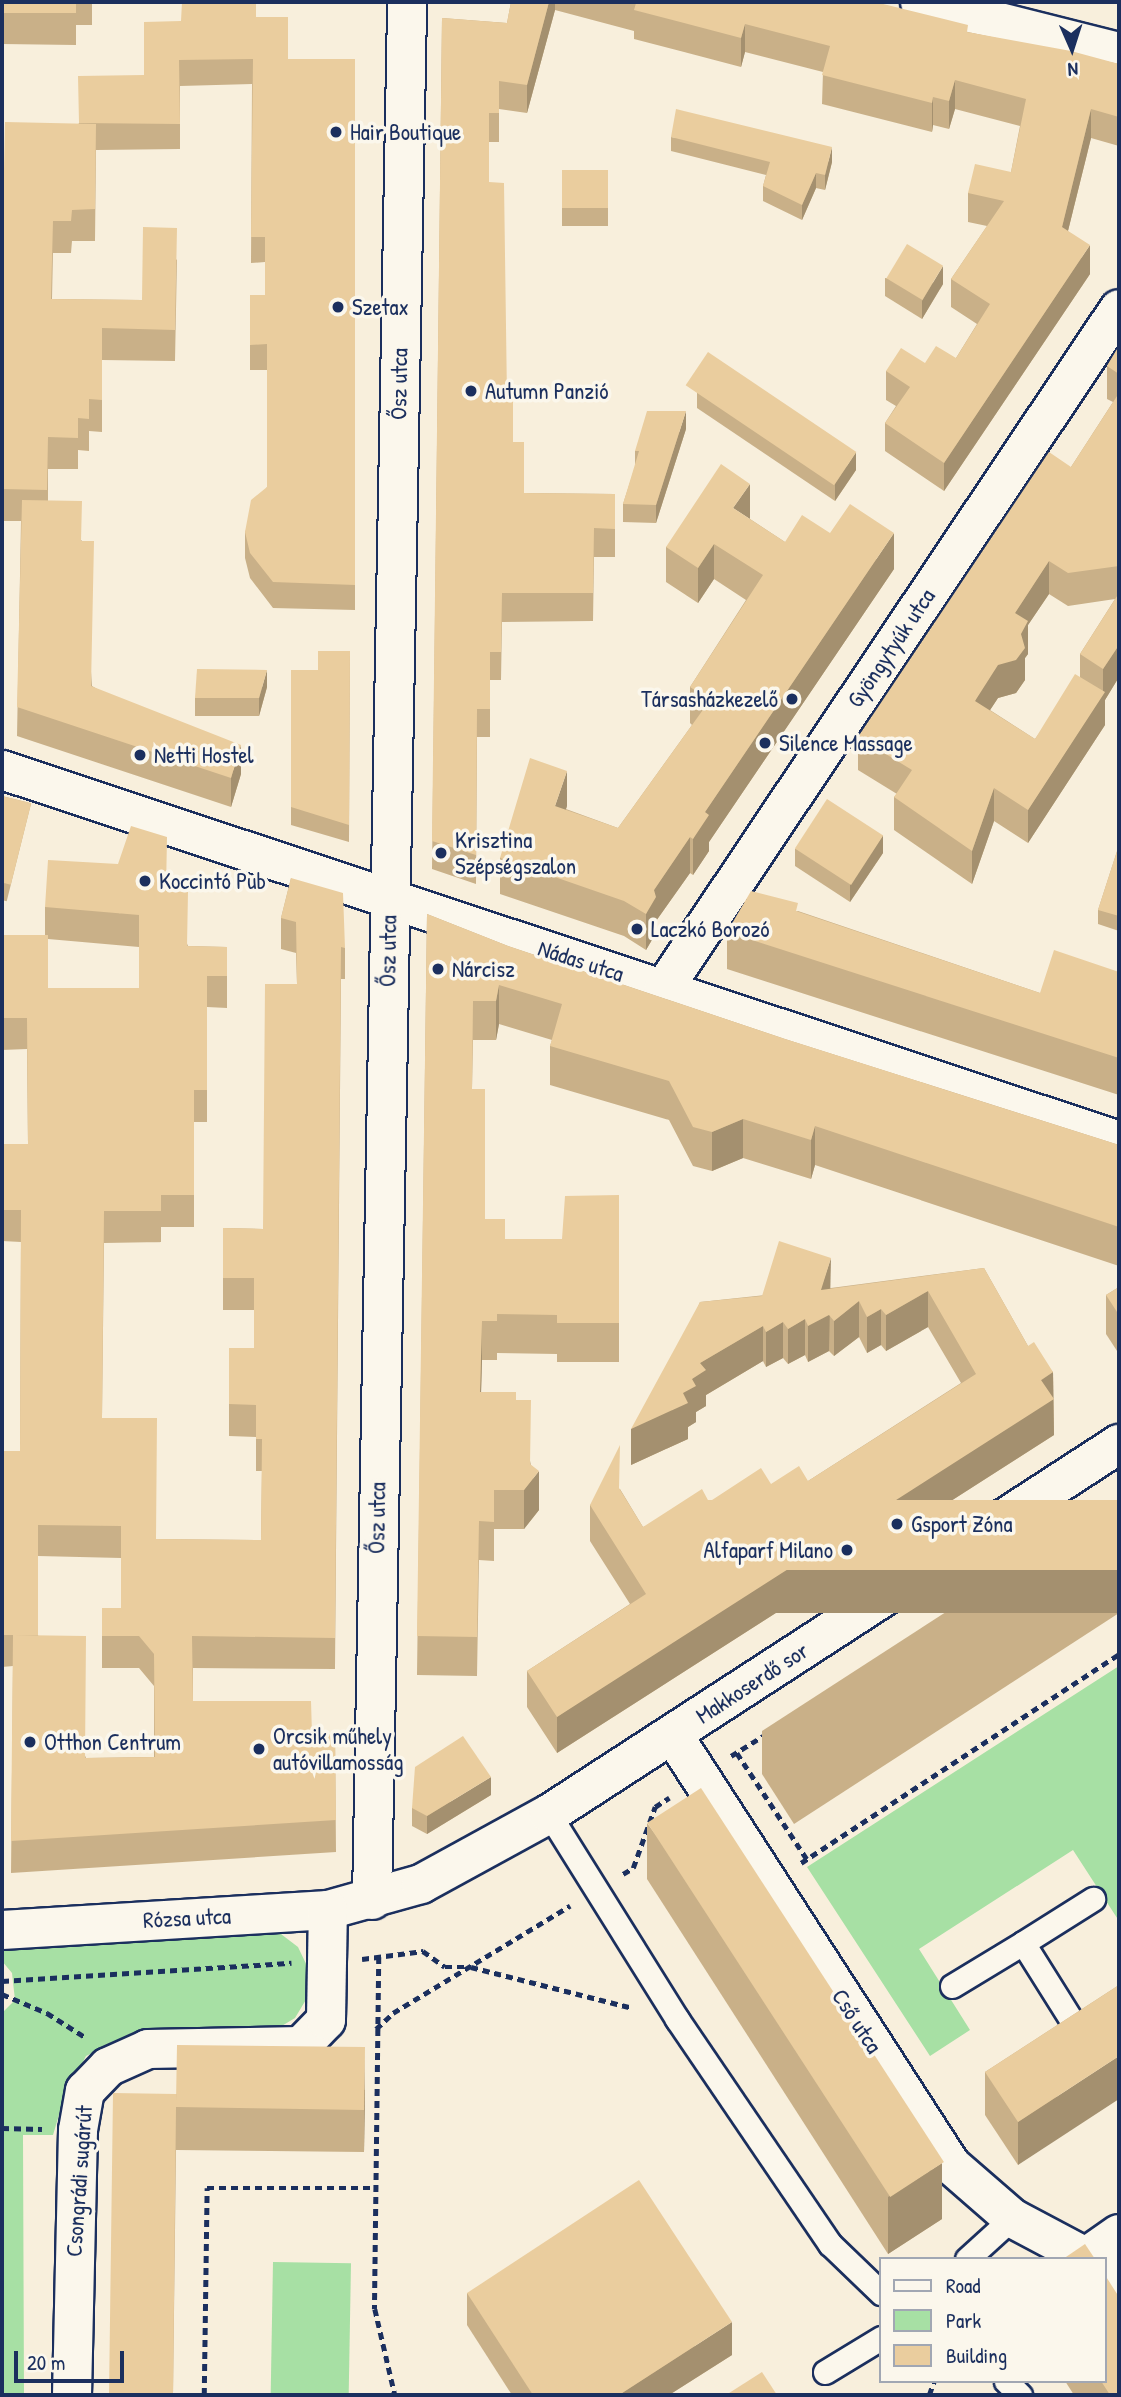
<!DOCTYPE html>
<meta charset="utf-8">
<style>
body{margin:0}
#map{position:relative;width:1121px;height:2397px;overflow:hidden;background:#f8efdc;font-family:"Patrick Hand",sans-serif}
div>[style]{position:absolute}
.green>*{inset:0;background:#a7e0a4;transform-origin:0 0}
.path>*{height:4.5px;margin-top:-2.25px;transform-origin:0;background:repeating-linear-gradient(90deg,#1b2f5e 0 7px,transparent 0 12px)}
.roads{filter:drop-shadow(2px 0 #1b2f5e) drop-shadow(-2px 0 #1b2f5e) drop-shadow(0 2px #1b2f5e) drop-shadow(0 -2px #1b2f5e)}
.lane>*{height:23px;margin:-11.5px;padding:0 11.5px;transform-origin:11.5px;border-radius:11.5px;background:#fbf7ec}
.street>*{height:38px;margin:-19px;padding:0 19px;transform-origin:19px;border-radius:19px;background:#fbf7ec}
.wall>*{inset:0;background:#c9b088;transform-origin:0 0}
.shaded-wall>*{inset:0;background:#a4906f;transform-origin:0 0}
.building>*{inset:0;background:#eacd9e;transform-origin:0 0}
.dots>*{width:19px;height:19px;translate:-50% -50%;box-sizing:border-box;border:4px solid #fbf7ec;border-radius:50%}
span{translate:-50% -50%;white-space:nowrap;text-align:center;line-height:1.15;-webkit-text-stroke:7px #fbf7ec;paint-order:stroke}
.poi-label{font-size:23px;color:#1b2f5e}
.left{translate:0 -50%;text-align:left}
.right{translate:-100% -50%;text-align:right}
.street-label{font-size:23px;color:#1b2f5e}
.frame{position:absolute;inset:0;border:4px solid #1b2f5e;pointer-events:none}
.legend{position:absolute;left:879px;top:2257px;width:228px;height:126px;box-sizing:border-box;background:#fbf7ec;border:2px solid #a1a7b3;margin:0;padding:9px 12px;list-style:none;font-size:21px;color:#1b2f5e}
.legend li{display:flex;align-items:center;gap:14px;height:35px}
.legend b{width:35px;border:2px solid #a1a7b3}
.north{position:absolute;left:1037px;top:14px;width:70px;height:70px;-webkit-text-stroke:5px #fbf7ec;paint-order:stroke;rotate:177deg;font-size:19px;font-weight:700;line-height:28px;text-align:center;color:#1b2f5e}
.north::after{content:'';display:block;margin:auto;width:24px;height:32px;background:#1b2f5e;clip-path:polygon(50% 0,100% 100%,50% 72%,0 100%)}
.scale{position:absolute;left:14px;top:2351px;width:110px;height:32px;box-sizing:border-box;border:4px solid #1b2f5e;border-top:0;padding-left:9px;font-size:21px;line-height:24px;white-space:nowrap;color:#1b2f5e;-webkit-text-stroke:5px #fbf7ec;paint-order:stroke}
</style>
<div id="map">
<div class="green">
<i style="clip-path:polygon(1119px 1666px,1119px 1921px,1073px 1850px,919px 1949px,970px 2030px,930px 2056px,807px 1867px)"></i>
<i style="clip-path:polygon(277px 1931px,298px 1947px,309px 1970px,310px 1993px,295px 2018px,275px 2030px,124px 2038px,86px 2056px,64px 2098px,53px 2135px,23px 2135px,24px 2395px,2px 2395px,2px 2013px,15px 2000px,12px 1973px,2px 1961px,2px 1950px)"></i>
<i style="left:273px;top:2262px;width:78px;height:133px;rotate:1deg"></i>
</div>
<div class="path">
<i style="left:737px;top:1753px;width:127px;rotate:56.6deg"></i>
<i style="left:731px;top:1756px;width:40px;rotate:-32deg"></i>
<i style="left:801px;top:1863px;width:381px;rotate:-33.3deg"></i>
<i style="left:623px;top:1874px;width:12px;rotate:-31deg"></i>
<i style="left:633px;top:1868px;width:65px;rotate:-70.2deg"></i>
<i style="left:655px;top:1807px;width:17px;rotate:-33deg"></i>
<i style="left:379px;top:1957px;width:352px;rotate:90.7deg"></i>
<i style="left:375px;top:2309px;width:88px;rotate:76.9deg"></i>
<i style="left:362px;top:1959px;width:62px;rotate:-7.5deg"></i>
<i style="left:423px;top:1951px;width:27px;rotate:36deg"></i>
<i style="left:445px;top:1967px;width:26px"></i>
<i style="left:471px;top:1967px;width:167px;rotate:14.2deg"></i>
<i style="left:2px;top:1981px;width:290px;rotate:-3.6deg"></i>
<i style="left:2px;top:1994px;width:49px;rotate:22.9deg"></i>
<i style="left:47px;top:2013px;width:45px;rotate:32.3deg"></i>
<i style="left:376px;top:2029px;width:23px;rotate:-43deg"></i>
<i style="left:393px;top:2013px;width:207px;rotate:-31.2deg"></i>
<i style="left:2px;top:2128px;width:40px;rotate:1.4deg"></i>
<i style="left:204px;top:2395px;width:207px;rotate:-89.2deg"></i>
<i style="left:207px;top:2188px;width:168px"></i>
<i style="left:929px;top:2395px;width:15px;rotate:-70deg"></i>
</div>
<div class="roads">
<div class="lane">
<i style="left:549px;top:1814px;width:242px;rotate:58deg"></i>
<i style="left:677px;top:2019px;width:272px;rotate:55.8deg"></i>
<i style="left:830px;top:2244px;width:71px;rotate:43.9deg"></i>
<i style="left:952px;top:1986px;width:83px;rotate:-31.2deg"></i>
<i style="left:1072px;top:2021px;width:92px;rotate:-122.1deg"></i>
<i style="left:1023px;top:1943px;width:83px;rotate:-32.2deg"></i>
<i style="left:967px;top:2259px;width:61px;rotate:-42.3deg"></i>
<i style="left:825px;top:2372px;width:66px;rotate:-31.3deg"></i>
<i style="left:1006px;top:2381px;width:20px;rotate:45deg"></i>
</div>
<div class="street">
<i style="left:920px;top:2px;width:205px;rotate:14.1deg"></i>
<i style="left:2px;top:770px;width:1177px;rotate:18.37deg"></i>
<i style="left:664px;top:988px;width:817px;rotate:-56.17deg"></i>
<i style="left:673px;top:1735px;width:512px;rotate:57.12deg"></i>
<i style="left:951px;top:2165px;width:81px;rotate:41deg"></i>
<i style="left:1012px;top:2218px;width:87px;rotate:28deg"></i>
<i style="left:372px;top:1900px;width:1898px;rotate:-88.94deg"></i>
<i style="left:2px;top:1930px;width:327px;rotate:-3.5deg"></i>
<i style="left:328px;top:1910px;width:97px;rotate:-15.6deg"></i>
<i style="left:421px;top:1884px;width:146px;rotate:-28.7deg"></i>
<i style="left:549px;top:1814px;width:680px;rotate:-32.99deg"></i>
<i style="left:1086px;top:2257px;width:40px;rotate:-34.9deg"></i>
<i style="left:1105px;top:2271px;width:18px;rotate:38deg"></i>
<i style="left:72px;top:2395px;width:265px;rotate:-88.7deg"></i>
<i style="left:78px;top:2130px;width:40px;rotate:-80deg"></i>
<i style="left:85px;top:2091px;width:33px;rotate:-46deg"></i>
<i style="left:108px;top:2067px;width:44px;rotate:-24.2deg"></i>
<i style="left:148px;top:2049px;width:153px;rotate:-1.1deg"></i>
<i style="left:301px;top:2046px;width:36px;rotate:-46deg"></i>
<i style="left:326px;top:2020px;width:110px;rotate:-89deg"></i>
</div>
</div>
<div class="wall">
<i style="clip-path:polygon(2px 2px,92px 2px,92px 25px,76px 25px,76px 45px,2px 44px)"></i>
<i style="clip-path:polygon(511px 2px,875px 2px,968px 32px,1119px 64px,1119px 146px,1091px 138px,1068px 231px,1090px 274px,944px 491px,885px 451px,885px 423px,896px 406px,886px 400px,886px 371px,956px 358px,977px 324px,951px 307px,951px 279px,987px 226px,968px 222px,968px 193px,1011px 172px,1020px 126px,955px 109px,949px 129px,933px 125px,932px 132px,822px 104px,823px 72px,745px 52px,741px 67px,634px 39px,634px 31px,555px 10px,527px 113px,499px 109px,499px 142px,489px 142px,489px 182px,507px 397px,513px 442px,524px 493px,615px 494px,615px 557px,594px 557px,593px 621px,502px 622px,501px 680px,490px 680px,490px 737px,477px 737px,476px 884px,432px 869px,442px 18px,507px 23px)"></i>
<i style="clip-path:polygon(256px 17px,288px 59px,355px 59px,355px 610px,273px 608px,250px 578px,245px 558px,245px 532px,267px 487px,267px 370px,250px 370px,250px 295px,265px 295px,265px 262px,251px 263px,252px 84px,180px 86px,180px 149px,96px 150px,95px 241px,72px 241px,71px 253px,53px 253px,52px 299px,142px 300px,177px 259px,175px 361px,102px 360px,102px 432px,89px 431px,89px 451px,78px 450px,78px 469px,48px 469px,48px 501px,82px 541px,92px 686px,241px 774px,231px 807px,17px 736px,21px 521px,2px 521px,2px 263px,79px 123px,144px 75px,181px 21px)"></i>
<i style="clip-path:polygon(671px 137px,832px 162px,825px 190px,816px 188px,802px 220px,763px 201px,763px 186px,766px 175px,671px 151px)"></i>
<i style="left:562px;top:170px;width:46px;height:56px"></i>
<i style="clip-path:polygon(885px 278px,943px 284px,922px 319px,885px 296px)"></i>
<i style="clip-path:polygon(evenodd,1119px 346px,1119px 677px,1105px 700px,1105px 725px,1028px 843px,994px 821px,972px 884px,894px 830px,894px 797px,897px 794px,858px 770px,858px 737px,1071px 467px,1113px 402px,1107px 399px,1107px 366px,1119px 346px,1049px 594px,1068px 606px,1115px 599px,1080px 654px,1080px 677px,1035px 739px,990px 710px,998px 698px,1016px 693px,1025px 680px,1025px 658px,1028px 654px,1028px 625px,1049px 594px)"></i>
<i style="clip-path:polygon(697px 390px,856px 470px,835px 501px,697px 408px)"></i>
<i style="clip-path:polygon(686px 429px,656px 523px,623px 522px,623px 504px,635px 467px,635px 451px)"></i>
<i style="clip-path:polygon(750px 519px,785px 542px,830px 533px,894px 569px,709px 842px,709px 851px,693px 875px,690px 873px,656px 921px,656px 933px,646px 950px,624px 936px,500px 894px,500px 858px,567px 806px,566px 809px,618px 828px,692px 725px,690px 723px,690px 687px,746px 600px,714px 579px,698px 603px,666px 582px,666px 547px)"></i>
<i style="clip-path:polygon(350px 651px,349px 842px,291px 825px,291px 670px,318px 670px)"></i>
<i style="clip-path:polygon(267px 687px,259px 716px,195px 716px,195px 698px)"></i>
<i style="left:2px;top:796px;width:30px;height:101px;rotate:14deg"></i>
<i style="clip-path:polygon(1119px 845px,1119px 931px,1098px 924px,1098px 910px)"></i>
<i style="clip-path:polygon(795px 849px,883px 853px,850px 902px,795px 866px)"></i>
<i style="clip-path:polygon(evenodd,291px 878px,345px 948px,345px 979px,341px 979px,335px 1669px,193px 1668px,193px 1701px,312px 1734px,335px 1734px,336px 1852px,11px 1873px,13px 1666px,2px 1667px,2px 1451px,20px 1451px,21px 1242px,2px 1241px,2px 1144px,28px 1144px,27px 1049px,2px 1050px,2px 935px,45px 935px,45px 907px,166px 891px,188px 946px,227px 947px,227px 1008px,207px 1007px,207px 1122px,194px 1122px,194px 1227px,161px 1227px,161px 1242px,104px 1243px,102px 1418px,156px 1539px,261px 1540px,262px 1471px,256px 1471px,256px 1437px,229px 1436px,229px 1348px,254px 1348px,254px 1310px,223px 1310px,223px 1228px,263px 1229px,297px 984px,296px 953px,281px 949px,281px 918px,291px 878px,48px 939px,139px 947px,139px 988px,48px 988px,48px 939px,291px 878px,38px 1556px,121px 1558px,121px 1608px,102px 1608px,102px 1668px,139px 1668px,154px 1686px,154px 1757px,86px 1758px,38px 1635px,38px 1556px)"></i>
<i style="clip-path:polygon(798px 911px,1040px 993px,1119px 972px,1119px 1095px,727px 969px,727px 932px)"></i>
<i style="clip-path:polygon(427px 914px,508px 946px,785px 1039px,1119px 1145px,1119px 1266px,815px 1165px,811px 1179px,743px 1158px,712px 1171px,693px 1166px,669px 1120px,550px 1085px,550px 1046px,552px 1040px,499px 1024px,496px 1040px,473px 1040px,472px 1089px,485px 1219px,505px 1239px,562px 1239px,619px 1195px,619px 1362px,557px 1362px,557px 1354px,497px 1353px,497px 1360px,482px 1360px,481px 1392px,516px 1400px,531px 1465px,539px 1510px,524px 1529px,494px 1529px,494px 1561px,479px 1560px,477px 1676px,417px 1675px)"></i>
<i style="clip-path:polygon(984px 1268px,1028px 1346px,1053px 1372px,1054px 1435px,557px 1753px,527px 1707px,527px 1671px,630px 1604px,590px 1541px,590px 1505px,620px 1489px,643px 1527px,709px 1502px,771px 1484px,808px 1481px,961px 1383px,928px 1327px,886px 1351px,881px 1345px,867px 1353px,859px 1337px,834px 1356px,829px 1351px,808px 1362px,805px 1355px,788px 1364px,783px 1358px,766px 1367px,763px 1361px,706px 1395px,706px 1406px,696px 1412px,696px 1422px,688px 1427px,688px 1439px,631px 1465px,700px 1302px,831px 1288px)"></i>
<i style="clip-path:polygon(1119px 1287px,1119px 1354px,1106px 1334px,1106px 1295px)"></i>
<i style="clip-path:polygon(1119px 1500px,1119px 1613px,794px 1824px,762px 1774px,762px 1731px)"></i>
<i style="clip-path:polygon(491px 1795px,427px 1834px,412px 1826px,412px 1808px)"></i>
<i style="clip-path:polygon(647px 1823px,942px 2219px,888px 2254px,647px 1879px)"></i>
<i style="clip-path:polygon(1119px 1985px,1018px 2165px,985px 2115px,985px 2072px)"></i>
<i style="clip-path:polygon(365px 2090px,364px 2152px,176px 2150px,173px 2395px,109px 2395px,176px 2094px)"></i>
<i style="clip-path:polygon(467px 2293px,732px 2355px,669px 2395px,512px 2395px,467px 2325px)"></i>
<i style="clip-path:polygon(1065px 2381px,1105px 2381px,1119px 2395px,1074px 2395px)"></i>
</div>
<div class="shaded-wall">
<i style="clip-path:polygon(549px 2px,555px 2px,555px 10px,527px 113px,527px 85px)"></i>
<i style="clip-path:polygon(745px 24px,745px 52px,741px 67px,741px 38px)"></i>
<i style="clip-path:polygon(955px 80px,955px 109px,949px 129px,949px 101px)"></i>
<i style="clip-path:polygon(933px 97px,933px 125px,932px 132px,932px 103px)"></i>
<i style="clip-path:polygon(1091px 109px,1091px 138px,1062px 255px,1062px 227px)"></i>
<i style="clip-path:polygon(832px 147px,832px 162px,825px 190px,825px 175px)"></i>
<i style="clip-path:polygon(816px 173px,816px 188px,802px 220px,802px 205px)"></i>
<i style="clip-path:polygon(1090px 245px,1090px 274px,944px 491px,944px 463px)"></i>
<i style="clip-path:polygon(943px 266px,943px 284px,922px 319px,922px 301px)"></i>
<i style="clip-path:polygon(686px 411px,686px 429px,656px 523px,656px 505px)"></i>
<i style="clip-path:polygon(856px 452px,856px 470px,835px 501px,835px 484px)"></i>
<i style="clip-path:polygon(750px 484px,750px 519px,733px 508px)"></i>
<i style="clip-path:polygon(894px 533px,894px 569px,709px 842px,709px 851px,693px 875px,693px 839px,705px 812px)"></i>
<i style="clip-path:polygon(714px 544px,714px 579px,698px 603px,698px 568px)"></i>
<i style="clip-path:polygon(1049px 561px,1049px 594px,1028px 625px,1028px 654px,1025px 658px,1025px 680px,1016px 693px,998px 698px,975px 733px,975px 701px,1015px 613px)"></i>
<i style="clip-path:polygon(1119px 645px,1119px 677px,1105px 700px,1105px 725px,1028px 843px,1028px 810px,1103px 694px,1103px 669px)"></i>
<i style="clip-path:polygon(267px 670px,267px 687px,259px 716px,259px 698px)"></i>
<i style="clip-path:polygon(241px 745px,241px 774px,231px 807px,231px 778px)"></i>
<i style="clip-path:polygon(567px 771px,567px 806px,555px 842px,555px 806px)"></i>
<i style="clip-path:polygon(994px 788px,994px 821px,972px 884px,972px 851px)"></i>
<i style="clip-path:polygon(883px 835px,883px 853px,850px 902px,850px 884px)"></i>
<i style="clip-path:polygon(690px 837px,690px 873px,656px 921px,656px 933px,646px 950px,646px 914px,654px 890px)"></i>
<i style="clip-path:polygon(499px 985px,499px 1024px,496px 1040px,496px 1001px)"></i>
<i style="clip-path:polygon(743px 1119px,743px 1158px,712px 1171px,712px 1132px)"></i>
<i style="clip-path:polygon(815px 1126px,815px 1165px,811px 1179px,811px 1140px)"></i>
<i style="clip-path:polygon(831px 1258px,829px 1351px,808px 1362px,808px 1326px)"></i>
<i style="clip-path:polygon(928px 1291px,928px 1327px,886px 1351px,886px 1315px)"></i>
<i style="clip-path:polygon(859px 1301px,859px 1337px,834px 1356px,834px 1321px)"></i>
<i style="clip-path:polygon(881px 1309px,881px 1345px,867px 1353px,867px 1317px)"></i>
<i style="clip-path:polygon(805px 1319px,805px 1355px,788px 1364px,788px 1329px)"></i>
<i style="clip-path:polygon(482px 1321px,482px 1360px,480px 1431px,480px 1392px)"></i>
<i style="clip-path:polygon(783px 1322px,783px 1358px,766px 1367px,766px 1332px)"></i>
<i style="clip-path:polygon(763px 1326px,763px 1361px,706px 1395px,706px 1406px,696px 1412px,696px 1422px,688px 1427px,688px 1439px,631px 1465px,631px 1429px,692px 1379px,700px 1363px)"></i>
<i style="clip-path:polygon(1053px 1372px,1054px 1435px,557px 1753px,557px 1717px)"></i>
<i style="clip-path:polygon(539px 1471px,539px 1510px,524px 1529px,524px 1490px)"></i>
<i style="left:1119px;top:1570px;width:43px;height:387px;rotate:90deg"></i>
<i style="clip-path:polygon(491px 1777px,491px 1795px,427px 1834px,427px 1816px)"></i>
<i style="clip-path:polygon(365px 2047px,365px 2090px,364px 2152px,364px 2110px)"></i>
<i style="clip-path:polygon(1119px 2056px,1119px 2099px,1018px 2165px,1018px 2122px)"></i>
<i style="clip-path:polygon(942px 2163px,942px 2219px,888px 2254px,888px 2197px)"></i>
<i style="clip-path:polygon(732px 2322px,732px 2355px,669px 2395px,619px 2395px)"></i>
</div>
<div class="building">
<i style="left:2px;top:2px;width:74px;height:11px"></i>
<i style="clip-path:polygon(182px 2px,256px 2px,256px 17px,288px 17px,288px 59px,355px 59px,355px 585px,273px 582px,250px 553px,245px 532px,251px 500px,267px 487px,267px 344px,250px 345px,250px 295px,265px 295px,265px 237px,251px 237px,253px 59px,179px 60px,180px 124px,79px 123px,78px 76px,144px 75px,144px 22px,181px 21px)"></i>
<i style="clip-path:polygon(511px 2px,549px 2px,527px 85px,499px 81px,499px 113px,489px 113px,489px 182px,504px 183px,507px 397px,513px 396px,513px 442px,524px 442px,524px 493px,615px 494px,615px 529px,594px 528px,593px 593px,502px 593px,501px 652px,490px 652px,490px 709px,477px 709px,476px 855px,432px 841px,442px 18px,507px 23px)"></i>
<i style="clip-path:polygon(632px 2px,875px 2px,968px 25px,967px 32px,1071px 51px,1119px 64px,1119px 117px,1091px 109px,1062px 227px,1090px 245px,944px 463px,885px 423px,910px 387px,886px 371px,901px 348px,925px 363px,936px 346px,956px 358px,990px 304px,951px 279px,1004px 201px,968px 193px,975px 164px,1011px 172px,1026px 99px,955px 80px,949px 101px,933px 97px,932px 103px,822px 75px,830px 46px,745px 24px,741px 38px,634px 10px,636px 3px)"></i>
<i style="clip-path:polygon(676px 109px,832px 147px,825px 175px,816px 173px,802px 205px,763px 186px,770px 162px,671px 137px)"></i>
<i style="clip-path:polygon(5px 122px,96px 124px,95px 209px,72px 210px,71px 221px,53px 221px,51px 299px,142px 300px,143px 227px,177px 228px,175px 330px,102px 328px,102px 400px,89px 399px,89px 419px,78px 418px,78px 438px,48px 437px,47px 490px,2px 489px,2px 263px)"></i>
<i style="left:562px;top:170px;width:46px;height:38px"></i>
<i style="left:907px;top:244px;width:42px;height:40px;rotate:31deg"></i>
<i style="clip-path:polygon(1119px 346px,1119px 374px,1107px 366px)"></i>
<i style="left:708px;top:352px;width:179px;height:40px;rotate:34deg"></i>
<i style="clip-path:polygon(1119px 393px,1119px 566px,1068px 573px,1049px 561px,1015px 613px,1028px 621px,1021px 634px,1025px 648px,1016px 660px,998px 665px,975px 701px,1035px 739px,1075px 674px,1105px 692px,1028px 810px,994px 788px,972px 851px,894px 797px,912px 770px,858px 737px,1049px 452px,1071px 467px)"></i>
<i style="clip-path:polygon(647px 411px,686px 411px,656px 505px,623px 504px,639px 451px,635px 451px)"></i>
<i style="clip-path:polygon(721px 464px,750px 484px,733px 508px,785px 542px,802px 515px,830px 533px,850px 504px,894px 533px,705px 812px,709px 815px,693px 839px,690px 837px,654px 890px,656px 897px,646px 914px,624px 901px,500px 858px,530px 758px,567px 771px,555px 806px,618px 828px,710px 700px,690px 687px,763px 575px,714px 544px,698px 568px,666px 547px)"></i>
<i style="clip-path:polygon(22px 500px,82px 501px,81px 541px,94px 541px,91px 686px,241px 745px,231px 778px,17px 707px)"></i>
<i style="clip-path:polygon(1119px 593px,1119px 645px,1103px 669px,1080px 654px)"></i>
<i style="clip-path:polygon(318px 651px,350px 651px,349px 825px,291px 807px,291px 670px,318px 670px)"></i>
<i style="clip-path:polygon(197px 669px,267px 670px,259px 698px,195px 698px)"></i>
<i style="left:2px;top:796px;width:30px;height:84px;rotate:14deg"></i>
<i style="left:827px;top:799px;width:67px;height:59px;rotate:33deg"></i>
<i style="clip-path:polygon(evenodd,131px 826px,167px 837px,166px 891px,188px 892px,187px 946px,227px 947px,227px 976px,207px 976px,207px 1090px,194px 1090px,194px 1195px,161px 1195px,161px 1211px,104px 1211px,102px 1418px,157px 1418px,156px 1539px,261px 1540px,262px 1439px,256px 1439px,256px 1405px,229px 1404px,229px 1348px,254px 1348px,254px 1278px,223px 1278px,223px 1228px,263px 1229px,265px 984px,297px 984px,296px 922px,281px 918px,291px 878px,343px 893px,345px 948px,341px 947px,335px 1638px,192px 1636px,193px 1701px,311px 1701px,312px 1734px,335px 1734px,336px 1820px,11px 1841px,13px 1635px,2px 1635px,2px 1451px,20px 1451px,21px 1210px,2px 1210px,2px 1144px,28px 1144px,27px 1018px,2px 1018px,2px 935px,48px 935px,48px 988px,139px 988px,139px 915px,45px 907px,48px 860px,118px 864px,131px 826px,38px 1525px,121px 1526px,121px 1608px,102px 1608px,102px 1636px,139px 1636px,154px 1654px,155px 1757px,85px 1758px,86px 1636px,14px 1635px,38px 1635px,38px 1525px)"></i>
<i style="clip-path:polygon(1119px 845px,1119px 916px,1098px 910px)"></i>
<i style="clip-path:polygon(751px 891px,798px 903px,796px 911px,1040px 993px,1054px 950px,1119px 972px,1119px 1058px,727px 932px)"></i>
<i style="clip-path:polygon(427px 914px,508px 946px,785px 1039px,1119px 1145px,1119px 1227px,815px 1126px,811px 1140px,743px 1119px,712px 1132px,693px 1127px,669px 1081px,550px 1046px,562px 1004px,499px 985px,496px 1001px,473px 1001px,472px 1089px,485px 1089px,485px 1219px,505px 1219px,505px 1239px,562px 1239px,565px 1196px,619px 1195px,619px 1323px,557px 1323px,557px 1315px,497px 1314px,497px 1321px,482px 1321px,480px 1392px,516px 1392px,516px 1400px,531px 1400px,530px 1464px,539px 1471px,524px 1490px,494px 1490px,494px 1522px,479px 1521px,477px 1637px,417px 1636px)"></i>
<i style="clip-path:polygon(779px 1241px,831px 1258px,821px 1290px,984px 1268px,1028px 1346px,1034px 1342px,1053px 1372px,1041px 1380px,1054px 1399px,557px 1717px,527px 1671px,646px 1594px,590px 1505px,620px 1445px,619px 1488px,643px 1527px,702px 1489px,709px 1502px,761px 1468px,771px 1484px,799px 1466px,808px 1481px,976px 1374px,928px 1291px,886px 1315px,881px 1309px,867px 1317px,859px 1301px,834px 1321px,829px 1315px,808px 1326px,805px 1319px,788px 1329px,783px 1322px,766px 1332px,763px 1326px,700px 1363px,706px 1370px,692px 1379px,696px 1386px,683px 1393px,688px 1403px,631px 1429px,700px 1302px,762px 1296px)"></i>
<i style="clip-path:polygon(1119px 1287px,1119px 1315px,1106px 1295px)"></i>
<i style="left:1119px;top:1500px;width:70px;height:425px;rotate:90deg"></i>
<i style="clip-path:polygon(463px 1736px,491px 1777px,427px 1816px,412px 1808px,415px 1767px)"></i>
<i style="left:701px;top:1788px;width:446px;height:64px;rotate:57deg"></i>
<i style="clip-path:polygon(1119px 1985px,1119px 2056px,1018px 2122px,985px 2072px)"></i>
<i style="clip-path:polygon(177px 2045px,365px 2047px,364px 2110px,176px 2107px,173px 2395px,109px 2395px,113px 2093px,176px 2094px,176px 2102px)"></i>
<i style="clip-path:polygon(639px 2180px,732px 2322px,619px 2395px,533px 2395px,467px 2293px)"></i>
<i style="clip-path:polygon(1085px 2244px,1095px 2259px,1063px 2259px)"></i>
<i style="clip-path:polygon(1105px 2275px,1119px 2297px,1119px 2395px,1110px 2395px,1101px 2381px,1105px 2381px)"></i>
<i style="clip-path:polygon(762px 2372px,777px 2395px,726px 2395px)"></i>
</div>
<div class="dots">
<i style="left:336px;top:132px;background:#1b2f5e"></i>
<i style="left:338px;top:307px;background:#1b2f5e"></i>
<i style="left:471px;top:391px;background:#1b2f5e"></i>
<i style="left:792px;top:699px;background:#1b2f5e"></i>
<i style="left:765px;top:743px;background:#1b2f5e"></i>
<i style="left:140px;top:755px;background:#1b2f5e"></i>
<i style="left:441px;top:853px;background:#1b2f5e"></i>
<i style="left:145px;top:881px;background:#1b2f5e"></i>
<i style="left:637px;top:929px;background:#1b2f5e"></i>
<i style="left:438px;top:969px;background:#1b2f5e"></i>
<i style="left:897px;top:1524px;background:#1b2f5e"></i>
<i style="left:847px;top:1550px;background:#1b2f5e"></i>
<i style="left:30px;top:1742px;background:#1b2f5e"></i>
<i style="left:259px;top:1749px;background:#1b2f5e"></i>
</div>
<div class="poi-label">
<span class="left" style="left:350px;top:132px">Hair Boutique</span>
<span class="left" style="left:352px;top:307px">Szetax</span>
<span class="left" style="left:485px;top:391px">Autumn Panzió</span>
<span class="right" style="left:778px;top:699px">Társasházkezelő</span>
<span class="left" style="left:779px;top:743px">Silence Massage</span>
<span class="left" style="left:154px;top:755px">Netti Hostel</span>
<span class="left" style="left:455px;top:853px">Krisztina<br>Szépségszalon</span>
<span class="left" style="left:159px;top:881px">Koccintó Pub</span>
<span class="left" style="left:651px;top:929px">Laczkó Borozó</span>
<span class="left" style="left:452px;top:969px">Nárcisz</span>
<span class="left" style="left:911px;top:1524px">Gsport Zóna</span>
<span class="right" style="left:833px;top:1550px">Alfaparf Milano</span>
<span class="left" style="left:273px;top:1749px">Orcsik műhely<br>autóvillamosság</span>
<span class="left" style="left:44px;top:1742px">Otthon Centrum</span>
</div>
<div class="street-label">
<span style="left:399px;top:384px;rotate:-89deg">Ősz utca</span>
<span style="left:891px;top:648px;rotate:-56deg">Gyöngytyúk utca</span>
<span style="left:388px;top:951px;rotate:-89deg">Ősz utca</span>
<span style="left:581px;top:961px;rotate:18deg">Nádas utca</span>
<span style="left:377px;top:1518px;rotate:-89deg">Ősz utca</span>
<span style="left:752px;top:1683px;rotate:-33deg">Makkoserdő sor</span>
<span style="left:187px;top:1918px;rotate:-3deg">Rózsa utca</span>
<span style="left:857px;top:2021px;rotate:57deg">Cső utca</span>
<span style="left:79px;top:2181px;rotate:-86deg">Csongrádi sugárút</span>
</div>
<div class="frame"></div>
<ul class="legend">
<li><b style="height:9px;background:#fbf7ec"></b>Road</li>
<li><b style="height:19px;background:#a7e0a4"></b>Park</li>
<li><b style="height:19px;background:#eacd9e"></b>Building</li>
</ul>
<div class="north">N</div>
<div class="scale">20 m</div>
</div>
